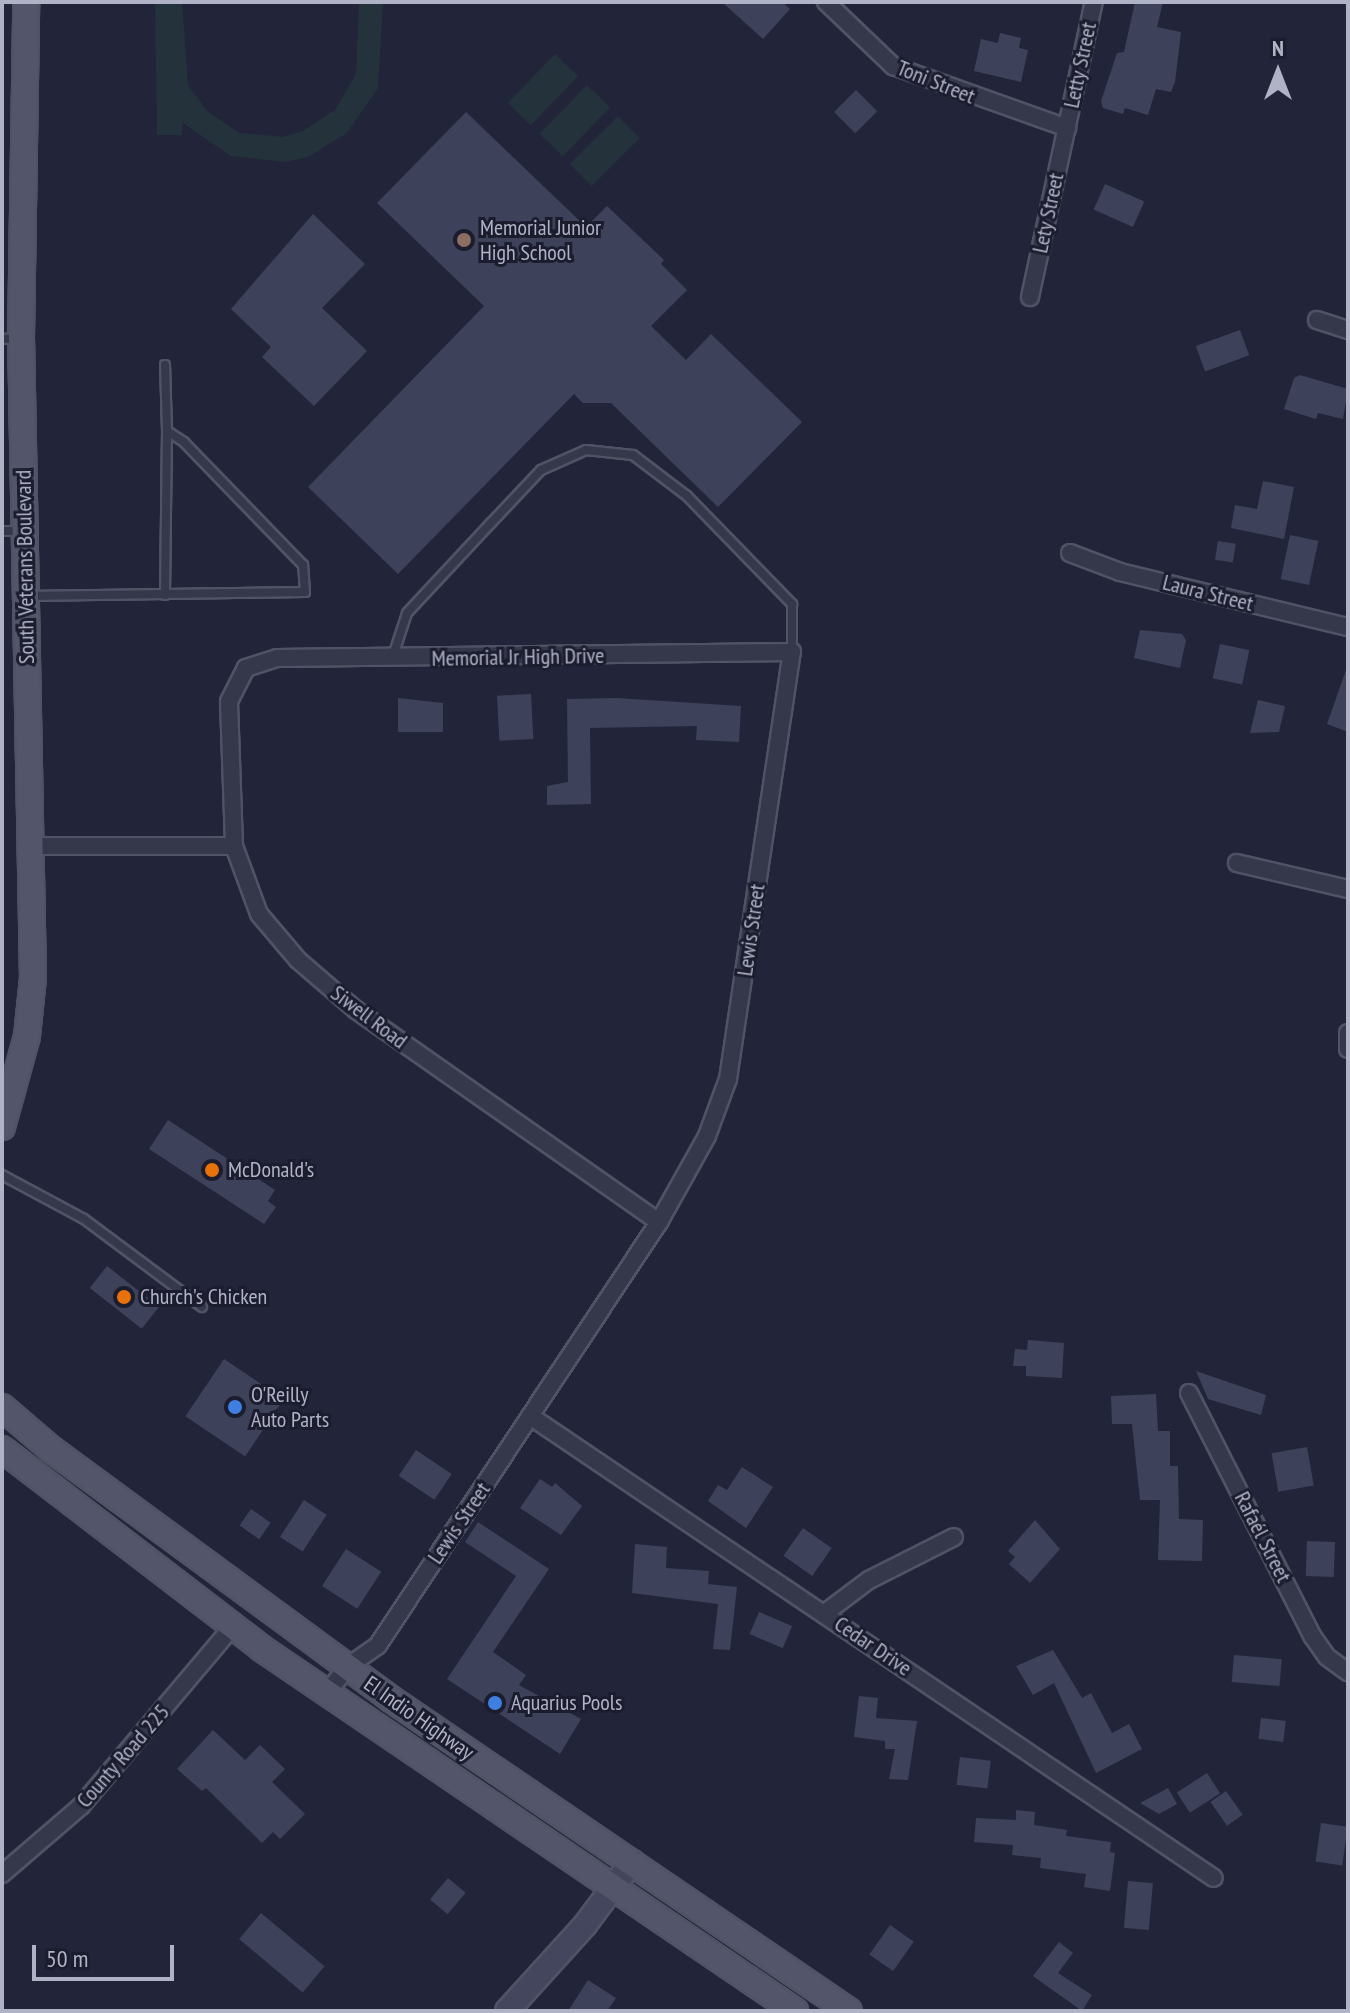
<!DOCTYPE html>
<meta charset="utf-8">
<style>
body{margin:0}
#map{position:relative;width:1350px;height:2013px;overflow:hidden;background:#22253a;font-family:"PT Sans Narrow",sans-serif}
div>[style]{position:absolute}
.green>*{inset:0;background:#24323b;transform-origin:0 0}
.building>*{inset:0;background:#3e415a;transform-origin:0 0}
.roads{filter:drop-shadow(2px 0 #505365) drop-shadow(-2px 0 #505365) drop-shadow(0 2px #505365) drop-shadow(0 -2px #505365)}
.lane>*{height:8px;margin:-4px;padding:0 4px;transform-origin:4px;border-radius:4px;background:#35384a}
.street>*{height:16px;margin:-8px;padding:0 8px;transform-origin:8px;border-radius:8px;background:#35384a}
.secondary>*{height:22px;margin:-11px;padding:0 11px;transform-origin:11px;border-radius:11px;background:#43465d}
.primary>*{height:24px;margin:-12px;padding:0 12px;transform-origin:12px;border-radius:12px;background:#53566b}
.dots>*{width:22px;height:22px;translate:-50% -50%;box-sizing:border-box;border:4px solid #1b1d2f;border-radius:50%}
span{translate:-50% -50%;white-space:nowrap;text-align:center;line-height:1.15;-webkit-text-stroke:6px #1b1d2f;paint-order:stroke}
.street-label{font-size:22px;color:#b0b3c6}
.poi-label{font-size:22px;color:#b0b3c6}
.left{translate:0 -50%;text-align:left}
.frame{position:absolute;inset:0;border:4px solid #b0b3c6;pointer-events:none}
.north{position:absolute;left:1238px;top:32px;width:80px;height:80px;-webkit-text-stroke:6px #1b1d2f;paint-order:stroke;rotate:0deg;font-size:22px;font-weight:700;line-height:32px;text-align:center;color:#b0b3c6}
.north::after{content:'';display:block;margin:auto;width:28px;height:36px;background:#b0b3c6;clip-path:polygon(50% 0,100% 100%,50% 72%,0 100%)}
.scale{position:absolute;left:32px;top:1945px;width:142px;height:36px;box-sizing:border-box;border:4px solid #b0b3c6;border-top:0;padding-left:10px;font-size:24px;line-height:28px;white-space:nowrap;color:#b0b3c6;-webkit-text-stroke:6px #1b1d2f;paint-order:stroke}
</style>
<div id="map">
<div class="green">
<i style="clip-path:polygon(155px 2px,182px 2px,188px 85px,207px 111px,239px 133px,283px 137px,303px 131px,335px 110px,356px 74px,359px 2px,383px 2px,378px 88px,347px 133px,308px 157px,285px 162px,231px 156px,183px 123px,182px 135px,157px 135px)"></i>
<i style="left:555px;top:54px;width:32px;height:68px;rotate:44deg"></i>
<i style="left:587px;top:85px;width:32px;height:68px;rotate:44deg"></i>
<i style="left:618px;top:116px;width:31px;height:68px;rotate:45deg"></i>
</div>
<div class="building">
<i style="clip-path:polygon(722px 2px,782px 2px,790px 9px,763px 39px)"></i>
<i style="clip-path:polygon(1135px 2px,1163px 2px,1157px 27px,1181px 32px,1175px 82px,1171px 92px,1156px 89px,1148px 115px,1125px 108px,1123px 114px,1103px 108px,1101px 101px,1117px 53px,1124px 52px)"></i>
<i style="clip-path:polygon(1000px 33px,1021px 38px,1019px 48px,1028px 50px,1021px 82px,974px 71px,981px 39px,998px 43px)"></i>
<i style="left:856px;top:90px;width:30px;height:31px;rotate:45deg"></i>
<i style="clip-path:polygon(466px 112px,586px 227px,607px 206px,664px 260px,661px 264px,687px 290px,651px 326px,686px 360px,711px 334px,802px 422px,718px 507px,611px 403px,583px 403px,574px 394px,398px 574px,308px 487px,484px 306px,377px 203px)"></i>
<i style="left:1105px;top:184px;width:43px;height:28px;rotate:24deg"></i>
<i style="clip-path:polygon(313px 214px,365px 264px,322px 308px,367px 351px,314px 406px,262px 357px,271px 347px,231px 309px)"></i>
<i style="left:1240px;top:330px;width:27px;height:47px;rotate:70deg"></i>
<i style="clip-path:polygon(1300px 375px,1348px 389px,1343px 419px,1318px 413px,1316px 419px,1284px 409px,1294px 378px)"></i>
<i style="clip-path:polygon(1263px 481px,1294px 487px,1284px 539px,1231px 528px,1235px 505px,1257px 509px)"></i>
<i style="left:1290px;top:535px;width:29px;height:45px;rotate:12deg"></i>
<i style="left:1218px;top:541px;width:18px;height:19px;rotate:9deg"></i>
<i style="clip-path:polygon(1140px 630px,1182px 634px,1186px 640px,1180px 668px,1134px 658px)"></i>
<i style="left:1220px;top:644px;width:30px;height:35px;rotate:12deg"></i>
<i style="clip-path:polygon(1346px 670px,1348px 670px,1348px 732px,1327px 724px)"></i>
<i style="left:531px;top:694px;width:45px;height:34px;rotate:87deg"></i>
<i style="clip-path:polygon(398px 698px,443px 703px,443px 732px,398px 732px)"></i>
<i style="clip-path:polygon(616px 698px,741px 706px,739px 742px,696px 740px,697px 726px,590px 728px,591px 804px,547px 805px,547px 786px,568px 782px,567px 699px)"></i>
<i style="clip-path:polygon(1258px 700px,1285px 706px,1279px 732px,1250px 733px)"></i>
<i style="clip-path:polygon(168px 1120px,275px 1190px,268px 1201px,276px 1207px,264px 1224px,149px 1149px)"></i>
<i style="left:107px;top:1266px;width:66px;height:28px;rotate:38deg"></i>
<i style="clip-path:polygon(1028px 1340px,1064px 1343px,1062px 1378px,1026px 1376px,1026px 1366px,1013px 1366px,1015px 1349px,1027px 1350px)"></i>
<i style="left:224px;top:1359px;width:72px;height:69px;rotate:34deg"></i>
<i style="clip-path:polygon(1196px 1371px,1266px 1395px,1261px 1415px,1208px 1399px)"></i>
<i style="clip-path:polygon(1156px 1394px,1158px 1431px,1170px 1431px,1170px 1466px,1178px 1466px,1179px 1519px,1203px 1520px,1202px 1561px,1158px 1560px,1160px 1500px,1140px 1500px,1132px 1424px,1112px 1424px,1111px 1396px)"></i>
<i style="left:1307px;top:1447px;width:39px;height:36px;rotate:80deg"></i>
<i style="left:416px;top:1450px;width:43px;height:31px;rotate:34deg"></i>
<i style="clip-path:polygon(742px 1467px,773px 1487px,746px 1528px,708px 1501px,718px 1485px,727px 1490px)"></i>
<i style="clip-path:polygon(540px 1479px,552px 1487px,555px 1483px,582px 1506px,561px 1535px,520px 1508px)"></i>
<i style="left:304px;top:1500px;width:27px;height:44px;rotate:33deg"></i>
<i style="left:251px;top:1509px;width:24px;height:20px;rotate:35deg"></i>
<i style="clip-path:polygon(1035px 1520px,1060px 1549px,1030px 1583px,1009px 1564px,1015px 1557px,1008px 1551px)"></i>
<i style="clip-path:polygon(478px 1522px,549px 1569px,493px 1652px,526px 1675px,519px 1685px,581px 1719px,560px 1754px,447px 1679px,516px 1576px,465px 1542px)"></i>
<i style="left:803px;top:1528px;width:35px;height:34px;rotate:35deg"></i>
<i style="left:1307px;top:1541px;width:28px;height:35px;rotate:2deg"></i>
<i style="clip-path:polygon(635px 1544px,667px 1547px,666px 1568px,709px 1571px,708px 1584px,737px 1587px,730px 1650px,713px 1649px,718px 1604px,632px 1593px)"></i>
<i style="left:346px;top:1549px;width:42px;height:44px;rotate:33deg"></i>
<i style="left:759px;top:1612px;width:36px;height:24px;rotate:23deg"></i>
<i style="clip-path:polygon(1053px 1650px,1082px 1698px,1091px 1693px,1112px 1733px,1129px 1724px,1142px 1749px,1096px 1773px,1054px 1683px,1033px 1695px,1016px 1666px)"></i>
<i style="left:1234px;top:1655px;width:48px;height:27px;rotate:5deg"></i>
<i style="clip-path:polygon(859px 1696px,878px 1698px,876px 1718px,917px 1721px,908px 1780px,889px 1779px,895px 1749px,885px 1749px,885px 1741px,854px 1737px)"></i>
<i style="left:1261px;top:1718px;width:25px;height:21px;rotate:7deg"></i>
<i style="clip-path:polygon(213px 1730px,245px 1760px,260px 1745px,285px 1769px,272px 1782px,305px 1814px,280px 1839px,273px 1832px,262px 1843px,206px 1788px,202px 1791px,177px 1769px)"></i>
<i style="left:960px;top:1757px;width:31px;height:28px;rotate:7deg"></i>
<i style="left:1207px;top:1773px;width:24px;height:36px;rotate:57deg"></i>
<i style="clip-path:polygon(1168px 1788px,1177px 1804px,1159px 1814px,1140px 1803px)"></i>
<i style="left:1226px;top:1791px;width:29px;height:19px;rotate:55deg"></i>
<i style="clip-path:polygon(1016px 1810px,1035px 1812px,1034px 1825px,1067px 1830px,1066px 1836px,1111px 1842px,1110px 1852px,1115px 1853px,1110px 1891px,1084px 1887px,1086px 1874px,1040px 1868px,1041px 1858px,1012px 1855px,1013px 1845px,974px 1842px,976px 1818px,1016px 1820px)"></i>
<i style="left:1321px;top:1823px;width:27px;height:39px;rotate:8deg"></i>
<i style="left:448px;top:1878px;width:23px;height:28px;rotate:40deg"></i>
<i style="left:1128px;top:1881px;width:25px;height:47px;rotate:5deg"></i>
<i style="left:261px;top:1913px;width:83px;height:34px;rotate:40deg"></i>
<i style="left:890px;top:1925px;width:29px;height:36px;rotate:35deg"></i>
<i style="clip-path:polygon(1059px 1942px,1073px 1953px,1058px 1973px,1092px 1995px,1082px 2011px,1033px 1976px)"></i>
<i style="clip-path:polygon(588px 1980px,616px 1998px,607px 2011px,568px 2011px)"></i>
</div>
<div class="roads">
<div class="lane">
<i style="left:2px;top:339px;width:18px;rotate:-3deg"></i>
<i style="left:2px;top:531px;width:19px"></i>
<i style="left:165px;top:595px;width:164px;rotate:-89.3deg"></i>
<i style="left:27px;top:596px;width:278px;rotate:-0.8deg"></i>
<i style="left:305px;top:592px;width:27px;rotate:-94deg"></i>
<i style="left:303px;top:565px;width:171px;rotate:-134.1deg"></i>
<i style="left:184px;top:442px;width:20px;rotate:-147deg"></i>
<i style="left:167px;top:431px;width:66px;rotate:-91.7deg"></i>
<i style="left:392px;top:659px;width:48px;rotate:-71.9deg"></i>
<i style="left:407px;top:613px;width:123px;rotate:-47deg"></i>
<i style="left:491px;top:523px;width:73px;rotate:-46.7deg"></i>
<i style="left:541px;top:470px;width:49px;rotate:-24deg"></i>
<i style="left:586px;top:450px;width:47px;rotate:6.1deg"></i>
<i style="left:633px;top:455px;width:68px;rotate:37.2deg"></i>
<i style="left:687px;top:496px;width:151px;rotate:45.8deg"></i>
<i style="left:792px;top:604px;width:47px;rotate:90deg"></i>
<i style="left:2px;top:1175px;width:93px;rotate:28.2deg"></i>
<i style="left:84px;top:1219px;width:147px;rotate:36.7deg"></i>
</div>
<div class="street">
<i style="left:826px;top:2px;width:93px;rotate:43.7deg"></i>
<i style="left:893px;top:66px;width:185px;rotate:19.6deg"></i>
<i style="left:1030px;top:297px;width:302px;rotate:-77.8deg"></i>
<i style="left:1317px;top:320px;width:33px;rotate:18deg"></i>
<i style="left:1070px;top:553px;width:53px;rotate:20.8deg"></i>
<i style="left:1120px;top:572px;width:235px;rotate:13.6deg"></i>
<i style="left:30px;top:846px;width:204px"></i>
<i style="left:1237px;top:863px;width:114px;rotate:13.2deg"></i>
<i style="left:1348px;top:1033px;width:16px;rotate:90deg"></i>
<i style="left:1189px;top:1393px;width:274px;rotate:63.1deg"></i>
<i style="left:1313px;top:1637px;width:24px;rotate:55deg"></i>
<i style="left:1327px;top:1657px;width:26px;rotate:36deg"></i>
<i style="left:530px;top:1416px;width:825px;rotate:34.04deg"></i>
<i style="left:825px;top:1613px;width:55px;rotate:-36.9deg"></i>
<i style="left:869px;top:1580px;width:95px;rotate:-26.8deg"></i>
<i style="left:327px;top:1693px;width:33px;rotate:-52deg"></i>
<i style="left:347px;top:1667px;width:38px;rotate:-35deg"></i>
<i style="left:378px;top:1645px;width:508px;rotate:-56.4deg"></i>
<i style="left:659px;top:1222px;width:98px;rotate:-60.8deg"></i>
<i style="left:707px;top:1136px;width:61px;rotate:-69.8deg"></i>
<i style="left:728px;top:1079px;width:432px;rotate:-81.5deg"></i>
<i style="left:792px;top:652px;width:515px;rotate:179.33deg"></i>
<i style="left:277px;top:658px;width:33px;rotate:162deg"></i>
<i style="left:246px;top:668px;width:38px;rotate:117deg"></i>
<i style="left:229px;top:702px;width:144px;rotate:88deg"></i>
<i style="left:234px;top:846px;width:72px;rotate:69.8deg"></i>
<i style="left:259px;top:914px;width:60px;rotate:49.7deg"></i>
<i style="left:298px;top:960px;width:77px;rotate:40.8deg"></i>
<i style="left:356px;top:1010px;width:370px;rotate:35deg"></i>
<i style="left:2px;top:1874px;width:104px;rotate:-40.7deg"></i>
<i style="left:81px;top:1806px;width:234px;rotate:-49.8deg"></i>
</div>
<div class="secondary">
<i style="left:507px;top:2011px;width:116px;rotate:-47.8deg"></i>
<i style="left:585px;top:1925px;width:79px;rotate:-53.3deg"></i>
</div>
<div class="primary">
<i style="left:2px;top:1127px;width:94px;rotate:-74.6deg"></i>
<i style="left:27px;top:1036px;width:58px;rotate:-84.1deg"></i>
<i style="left:33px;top:978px;width:640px;rotate:-91.07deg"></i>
<i style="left:21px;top:338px;width:336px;rotate:-89.1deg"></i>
<i style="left:2px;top:1407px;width:65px;rotate:40.6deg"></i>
<i style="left:51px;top:1449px;width:422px;rotate:36.3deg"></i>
<i style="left:391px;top:1699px;width:554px;rotate:34.26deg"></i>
<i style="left:2px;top:1449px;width:327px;rotate:37.5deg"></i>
<i style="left:261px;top:1648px;width:646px;rotate:34.21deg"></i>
</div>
</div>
<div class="dots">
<i style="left:464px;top:240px;background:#8d6e63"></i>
<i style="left:212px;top:1170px;background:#e8710a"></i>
<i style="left:124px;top:1297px;background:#e8710a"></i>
<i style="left:235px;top:1407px;background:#3f7fe0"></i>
<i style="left:495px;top:1703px;background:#3f7fe0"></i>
</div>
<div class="street-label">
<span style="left:1080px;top:65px;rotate:-78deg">Letty Street</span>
<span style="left:936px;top:82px;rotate:22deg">Toni Street</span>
<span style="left:1048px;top:213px;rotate:-78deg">Lety Street</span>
<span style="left:25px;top:567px;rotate:-91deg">South Veterans Boulevard</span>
<span style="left:1208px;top:593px;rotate:14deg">Laura Street</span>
<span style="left:518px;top:657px;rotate:-1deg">Memorial Jr High Drive</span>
<span style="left:751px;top:930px;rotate:-82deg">Lewis Street</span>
<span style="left:369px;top:1017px;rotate:37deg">Siwell Road</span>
<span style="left:459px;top:1523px;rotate:-56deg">Lewis Street</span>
<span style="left:1263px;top:1537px;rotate:63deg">Rafaél Street</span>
<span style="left:873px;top:1646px;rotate:34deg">Cedar Drive</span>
<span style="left:419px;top:1718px;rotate:35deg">El Indio Highway</span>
<span style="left:123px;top:1756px;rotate:-49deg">County Road 225</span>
</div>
<div class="poi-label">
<span class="left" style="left:480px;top:240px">Memorial Junior<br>High School</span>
<span class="left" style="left:228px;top:1170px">McDonald's</span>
<span class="left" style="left:140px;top:1297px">Church's Chicken</span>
<span class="left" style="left:251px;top:1407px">O'Reilly<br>Auto Parts</span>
<span class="left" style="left:511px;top:1703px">Aquarius Pools</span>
</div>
<div class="frame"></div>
<div class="north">N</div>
<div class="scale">50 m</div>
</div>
